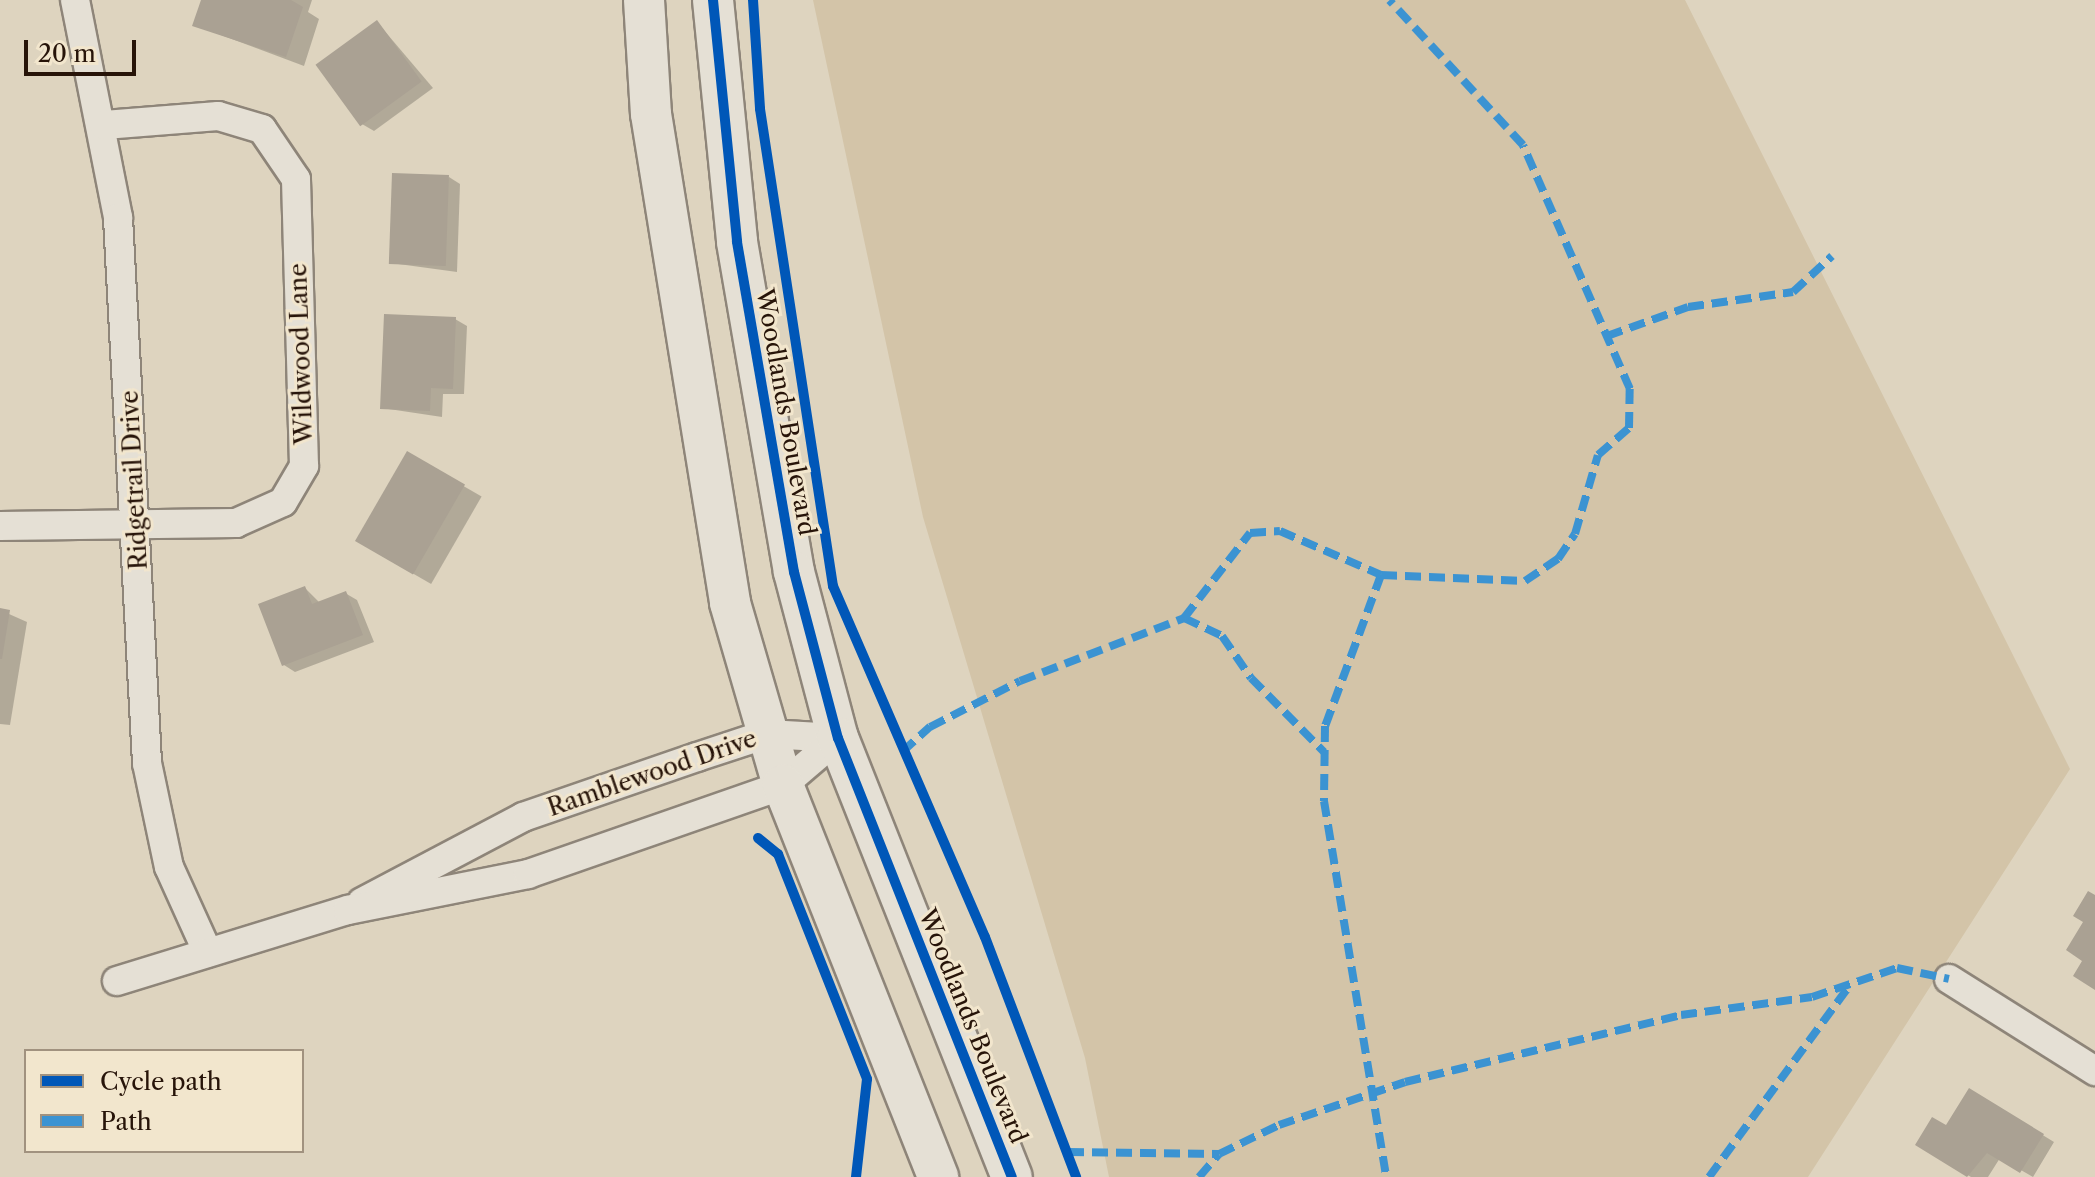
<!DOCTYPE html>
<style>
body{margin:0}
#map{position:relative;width:2095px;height:1177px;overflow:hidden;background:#ded4bf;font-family:"Libre Caslon Text",serif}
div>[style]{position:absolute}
.green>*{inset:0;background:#d3c4a8}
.shadow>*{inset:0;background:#0003;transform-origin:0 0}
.building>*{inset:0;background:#aaa193;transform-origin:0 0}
.roads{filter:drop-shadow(2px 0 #8e8579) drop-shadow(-2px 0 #8e8579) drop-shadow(0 2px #8e8579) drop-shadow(0 -2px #8e8579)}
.street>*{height:28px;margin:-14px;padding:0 14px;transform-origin:14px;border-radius:14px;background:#e5e0d5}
.secondary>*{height:40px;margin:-20px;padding:0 20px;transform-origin:20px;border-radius:20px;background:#e5e0d5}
.quiet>*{height:8px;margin-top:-4px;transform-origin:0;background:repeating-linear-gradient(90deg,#3b93d2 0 16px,transparent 0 24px)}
.cycleway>*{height:10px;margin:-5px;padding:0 5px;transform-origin:5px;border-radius:5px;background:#0057b8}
span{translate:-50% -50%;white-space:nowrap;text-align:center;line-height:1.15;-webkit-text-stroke:6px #f2e6cd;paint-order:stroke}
.street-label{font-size:24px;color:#271409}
.legend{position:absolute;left:24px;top:1049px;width:280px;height:104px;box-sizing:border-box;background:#f2e6cd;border:2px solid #a1927f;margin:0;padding:10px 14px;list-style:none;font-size:24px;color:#271409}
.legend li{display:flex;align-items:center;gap:16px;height:40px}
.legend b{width:40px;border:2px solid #a1927f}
.scale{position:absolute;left:24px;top:40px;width:112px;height:36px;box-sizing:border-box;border:4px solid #271409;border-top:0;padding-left:10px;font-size:24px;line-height:28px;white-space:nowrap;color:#271409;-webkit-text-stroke:6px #f2e6cd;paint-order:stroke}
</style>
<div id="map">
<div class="green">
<i style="clip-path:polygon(813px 0,1685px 0,2070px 769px,1808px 1177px,1109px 1177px,1085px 1058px,923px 517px)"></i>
</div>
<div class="shadow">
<i style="clip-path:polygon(203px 0,312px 0,308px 12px,319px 19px,304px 66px,194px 25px)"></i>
<i style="clip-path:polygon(377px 22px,433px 88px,374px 131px,362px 124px)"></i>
<i style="clip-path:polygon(449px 177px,460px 184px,457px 272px,391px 263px)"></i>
<i style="clip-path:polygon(455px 319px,467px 326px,464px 394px,443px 394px,442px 417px,382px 408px)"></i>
<i style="left:408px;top:454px;width:85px;height:101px;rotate:30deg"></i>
<i style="clip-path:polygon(305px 588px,320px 603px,345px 593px,357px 600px,374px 642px,295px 672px,284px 665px)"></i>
<i style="clip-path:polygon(0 610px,27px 622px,10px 725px,0 724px)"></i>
<i style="clip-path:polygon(1969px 1090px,2054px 1142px,2033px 1177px,2000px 1158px,1988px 1177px,1971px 1177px,1918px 1145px,1946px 1128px)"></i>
</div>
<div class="building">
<i style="clip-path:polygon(201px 0,291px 0,303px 7px,286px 57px,192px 26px)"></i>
<i style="left:377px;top:20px;width:76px;height:76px;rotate:54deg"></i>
<i style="left:392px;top:173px;width:57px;height:91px;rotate:2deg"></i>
<i style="clip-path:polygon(384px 314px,456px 317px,453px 389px,431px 388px,430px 411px,380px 409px)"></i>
<i style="left:407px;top:451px;width:67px;height:104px;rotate:30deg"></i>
<i style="clip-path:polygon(305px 586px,312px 604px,346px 591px,363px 635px,282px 666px,258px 604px)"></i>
<i style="clip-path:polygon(0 608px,10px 610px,2px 659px,0 659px)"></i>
<i style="clip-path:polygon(2088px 891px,2095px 895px,2095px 990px,2073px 976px,2082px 961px,2066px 950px,2083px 922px,2073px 916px)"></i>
<i style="clip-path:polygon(1969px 1088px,2044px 1134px,2020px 1173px,1987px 1153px,1967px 1177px,1915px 1145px,1932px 1117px,1946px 1125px)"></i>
</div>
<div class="roads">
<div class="street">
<i style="left:75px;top:0;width:222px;rotate:78.8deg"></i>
<i style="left:118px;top:218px;width:546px;rotate:86.95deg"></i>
<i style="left:147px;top:763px;width:106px;rotate:78.1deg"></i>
<i style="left:169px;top:867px;width:94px;rotate:65.6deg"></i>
<i style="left:0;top:526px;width:236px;rotate:-0.7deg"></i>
<i style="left:236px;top:523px;width:51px;rotate:-24.1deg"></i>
<i style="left:283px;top:502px;width:42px;rotate:-59.7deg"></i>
<i style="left:304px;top:466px;width:287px;rotate:-91.6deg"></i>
<i style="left:296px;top:179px;width:60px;rotate:-124.2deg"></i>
<i style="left:262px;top:129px;width:46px;rotate:-163.5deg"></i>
<i style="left:218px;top:116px;width:114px;rotate:175.5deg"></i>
<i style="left:362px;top:902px;width:182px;rotate:-27.8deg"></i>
<i style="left:523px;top:817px;width:184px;rotate:-19deg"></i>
<i style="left:697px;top:757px;width:74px;rotate:-18.2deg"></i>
<i style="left:767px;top:734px;width:71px;rotate:3.2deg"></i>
<i style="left:1949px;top:979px;width:173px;rotate:32.2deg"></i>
<i style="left:117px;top:981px;width:242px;rotate:-17.1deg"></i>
<i style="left:348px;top:910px;width:184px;rotate:-11.3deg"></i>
<i style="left:528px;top:874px;width:270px;rotate:-19.2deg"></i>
<i style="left:783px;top:785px;width:72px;rotate:-40.5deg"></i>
</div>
<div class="secondary">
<i style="left:644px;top:0;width:114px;rotate:86.5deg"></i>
<i style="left:651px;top:114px;width:495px;rotate:80.8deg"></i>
<i style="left:730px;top:603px;width:190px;rotate:73.8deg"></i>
<i style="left:783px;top:785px;width:422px;rotate:68.4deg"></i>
<i style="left:713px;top:0;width:243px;rotate:84.3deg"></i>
<i style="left:737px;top:242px;width:335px;rotate:80.2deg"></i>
<i style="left:794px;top:572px;width:172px;rotate:75.2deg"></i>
<i style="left:838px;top:738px;width:472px;rotate:68.4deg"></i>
</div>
</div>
<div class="quiet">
<i style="left:1607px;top:336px;width:86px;rotate:-19.7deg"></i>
<i style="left:1688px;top:307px;width:106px;rotate:-8.1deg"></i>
<i style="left:1793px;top:292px;width:53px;rotate:-42.7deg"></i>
<i style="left:1381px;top:575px;width:161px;rotate:110.3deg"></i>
<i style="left:1325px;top:726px;width:75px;rotate:90.8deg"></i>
<i style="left:1324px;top:801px;width:381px;rotate:80.6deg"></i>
<i style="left:1184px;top:618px;width:42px;rotate:25.3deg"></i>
<i style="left:1222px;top:636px;width:51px;rotate:55.4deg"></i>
<i style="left:1251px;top:678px;width:104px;rotate:45.4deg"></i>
<i style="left:902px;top:752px;width:38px;rotate:-42deg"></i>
<i style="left:930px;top:727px;width:101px;rotate:-27.1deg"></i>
<i style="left:1020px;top:681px;width:176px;rotate:-21deg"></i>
<i style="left:1184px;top:618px;width:108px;rotate:-52.2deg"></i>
<i style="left:1250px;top:533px;width:30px;rotate:-4deg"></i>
<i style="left:1280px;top:531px;width:110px;rotate:23.5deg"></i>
<i style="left:1381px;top:575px;width:144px;rotate:2.4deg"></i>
<i style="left:1525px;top:581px;width:40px;rotate:-34deg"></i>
<i style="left:1558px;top:559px;width:30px;rotate:-56deg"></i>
<i style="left:1575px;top:534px;width:82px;rotate:-73.8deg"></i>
<i style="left:1598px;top:455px;width:41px;rotate:-41.1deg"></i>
<i style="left:1629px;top:428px;width:39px;rotate:-89deg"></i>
<i style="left:1630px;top:389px;width:266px;rotate:-113.7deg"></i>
<i style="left:1523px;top:145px;width:197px;rotate:-132.7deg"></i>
<i style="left:1068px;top:1152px;width:151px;rotate:0.8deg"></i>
<i style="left:1199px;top:1177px;width:30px;rotate:-49deg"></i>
<i style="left:1219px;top:1154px;width:67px;rotate:-25.8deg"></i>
<i style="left:1279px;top:1125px;width:133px;rotate:-18.8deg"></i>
<i style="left:1405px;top:1082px;width:284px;rotate:-13.6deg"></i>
<i style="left:1681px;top:1015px;width:132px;rotate:-7.8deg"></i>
<i style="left:1812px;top:997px;width:90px;rotate:-18.8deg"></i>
<i style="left:1897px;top:968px;width:53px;rotate:11.9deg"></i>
<i style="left:1709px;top:1177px;width:238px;rotate:-53.7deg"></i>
</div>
<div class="cycleway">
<i style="left:713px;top:0;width:243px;rotate:84.3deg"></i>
<i style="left:737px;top:242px;width:335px;rotate:80.2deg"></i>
<i style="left:794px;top:572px;width:172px;rotate:75.2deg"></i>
<i style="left:838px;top:738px;width:472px;rotate:68.4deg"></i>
<i style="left:753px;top:0;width:109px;rotate:86.3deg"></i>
<i style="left:760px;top:109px;width:483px;rotate:81.3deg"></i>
<i style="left:833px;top:586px;width:382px;rotate:66.6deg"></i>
<i style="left:985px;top:937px;width:257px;rotate:69.2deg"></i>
<i style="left:758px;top:838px;width:26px;rotate:39deg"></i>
<i style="left:778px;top:854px;width:242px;rotate:68.4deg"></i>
<i style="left:867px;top:1079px;width:99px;rotate:96.4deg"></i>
</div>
<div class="street-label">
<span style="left:301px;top:354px;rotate:-92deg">Wildwood Lane</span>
<span style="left:786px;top:412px;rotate:80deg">Woodlands Boulevard</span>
<span style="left:134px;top:480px;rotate:-93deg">Ridgetrail Drive</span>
<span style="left:652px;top:773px;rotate:-19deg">Ramblewood Drive</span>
<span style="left:973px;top:1026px;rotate:68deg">Woodlands Boulevard</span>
</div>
<ul class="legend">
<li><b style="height:10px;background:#0057b8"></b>Cycle path</li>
<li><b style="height:10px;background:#3b93d2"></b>Path</li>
</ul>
<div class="scale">20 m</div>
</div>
